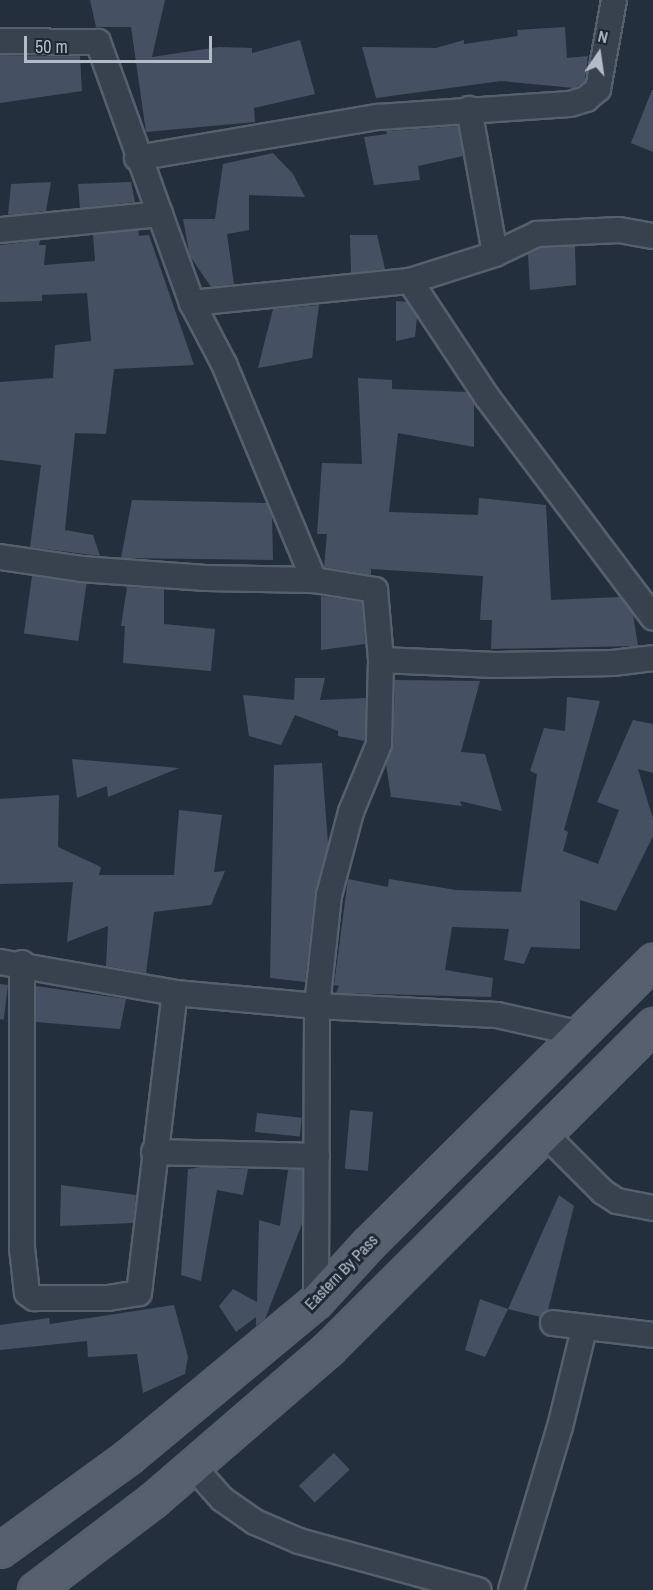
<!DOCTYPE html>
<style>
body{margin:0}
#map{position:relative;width:653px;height:1590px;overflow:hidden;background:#242f3e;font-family:"Archivo Narrow",sans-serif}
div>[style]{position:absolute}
.building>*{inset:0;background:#455162;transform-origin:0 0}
.roads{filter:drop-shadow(2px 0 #565f6c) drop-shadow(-2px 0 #565f6c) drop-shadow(0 2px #565f6c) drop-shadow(0 -2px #565f6c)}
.minor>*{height:24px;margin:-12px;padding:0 12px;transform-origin:12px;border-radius:12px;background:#38414e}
.primary>*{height:33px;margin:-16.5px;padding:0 16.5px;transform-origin:16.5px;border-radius:16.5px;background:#56606e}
span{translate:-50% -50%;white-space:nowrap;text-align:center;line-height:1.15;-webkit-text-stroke:6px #1d2633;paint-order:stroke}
.street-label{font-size:16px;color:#b4bcc9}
.north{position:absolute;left:569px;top:24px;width:60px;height:60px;-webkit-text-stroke:4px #1d2633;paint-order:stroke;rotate:13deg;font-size:16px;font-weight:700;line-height:24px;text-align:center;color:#b4bcc9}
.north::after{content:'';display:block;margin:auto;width:21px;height:27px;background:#b4bcc9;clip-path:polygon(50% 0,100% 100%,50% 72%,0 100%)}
.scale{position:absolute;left:24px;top:36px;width:188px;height:27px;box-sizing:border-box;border:3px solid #b4bcc9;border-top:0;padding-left:8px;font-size:18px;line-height:21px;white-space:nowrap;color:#b4bcc9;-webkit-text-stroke:4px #1d2633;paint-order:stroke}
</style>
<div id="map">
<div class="building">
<i style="clip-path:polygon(90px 0,165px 0,152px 57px,219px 47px,252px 48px,252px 53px,300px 40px,315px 94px,254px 108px,255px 122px,146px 132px,131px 27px,96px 27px)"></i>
<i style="clip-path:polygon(565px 27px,567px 58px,588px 56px,585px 81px,574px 88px,501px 81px,376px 98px,362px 47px,436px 48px,464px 40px,464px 44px,518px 36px,517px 30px)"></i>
<i style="clip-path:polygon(0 55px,80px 56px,82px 91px,0 103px)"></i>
<i style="clip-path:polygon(652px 90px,653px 90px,653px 152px,631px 143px)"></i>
<i style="clip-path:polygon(458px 126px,463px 156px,418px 166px,420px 180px,374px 185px,364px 137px,387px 134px,386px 131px)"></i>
<i style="clip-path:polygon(273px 153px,293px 174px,305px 197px,249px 195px,249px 230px,227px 234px,234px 284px,211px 287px,190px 256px,183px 219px,215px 219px,223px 164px)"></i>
<i style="clip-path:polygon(51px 182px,46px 211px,8px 215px,11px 184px)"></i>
<i style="clip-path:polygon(131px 182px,135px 202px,80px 208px,78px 184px)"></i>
<i style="clip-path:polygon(138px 230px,139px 236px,149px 235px,194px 365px,114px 369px,106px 434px,75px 433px,65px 530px,93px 535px,100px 556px,30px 547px,41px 465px,0 460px,0 382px,53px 378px,55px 345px,91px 341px,87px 293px,42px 295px,42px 301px,0 302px,0 245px,40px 240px,39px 245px,46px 245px,44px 265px,95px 261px,93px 235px)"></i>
<i style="clip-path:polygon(350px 235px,377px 235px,385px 269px,351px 273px)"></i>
<i style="clip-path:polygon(575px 246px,576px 285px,530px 290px,528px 254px,541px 248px)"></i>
<i style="clip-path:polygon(396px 301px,407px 302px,417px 317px,415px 337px,396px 341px)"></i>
<i style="clip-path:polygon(319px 305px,312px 358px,258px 368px,273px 309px)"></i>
<i style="clip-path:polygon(358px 378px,392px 380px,392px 389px,467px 392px,474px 403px,474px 447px,398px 433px,389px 512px,478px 515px,479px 498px,546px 505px,551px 600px,620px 597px,633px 614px,638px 646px,491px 649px,492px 620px,480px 620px,483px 576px,371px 569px,371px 575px,324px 567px,327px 534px,317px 534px,322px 463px,362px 464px)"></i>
<i style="clip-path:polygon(132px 500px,267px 503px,272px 517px,273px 560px,121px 558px)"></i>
<i style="left:32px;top:576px;width:55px;height:58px;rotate:8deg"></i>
<i style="clip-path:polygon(127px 587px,164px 589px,164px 624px,215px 629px,211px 671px,123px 663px,125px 626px,121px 626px)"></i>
<i style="clip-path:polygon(321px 596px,362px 602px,365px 644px,321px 650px)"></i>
<i style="clip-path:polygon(295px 678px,325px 678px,320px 700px,366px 698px,365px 741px,338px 736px,338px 731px,295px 715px,281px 745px,249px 736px,243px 695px,294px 700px)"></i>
<i style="clip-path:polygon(395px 680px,480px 681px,461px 752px,485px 754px,502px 811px,460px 801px,462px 806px,391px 797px,386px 764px,393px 744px)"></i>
<i style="clip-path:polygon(567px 697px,600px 701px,564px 830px,568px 832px,563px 851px,598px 864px,619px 810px,597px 802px,633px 720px,653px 724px,653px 773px,638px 769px,653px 819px,653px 836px,616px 911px,580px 900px,580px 949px,531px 947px,524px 964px,504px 960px,509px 929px,452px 927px,445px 970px,493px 978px,491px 997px,336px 993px,339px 986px,334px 985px,348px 879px,388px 887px,389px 879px,456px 890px,521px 892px,537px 774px,530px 771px,544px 728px,565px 731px)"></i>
<i style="clip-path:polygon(72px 759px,179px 768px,108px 797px,107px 786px,77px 798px)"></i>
<i style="clip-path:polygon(322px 763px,328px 844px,315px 893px,305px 982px,270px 978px,274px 765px)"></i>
<i style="clip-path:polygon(59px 795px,58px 847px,101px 867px,99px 875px,174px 875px,179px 810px,222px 815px,214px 872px,225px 871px,211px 905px,154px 912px,146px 973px,106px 966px,108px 926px,67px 942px,73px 882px,0 884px,0 799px)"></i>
<i style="left:0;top:984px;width:8px;height:35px;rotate:7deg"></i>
<i style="clip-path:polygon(36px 986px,126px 999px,120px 1029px,36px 1022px)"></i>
<i style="left:350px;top:1110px;width:23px;height:59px;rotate:5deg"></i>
<i style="left:257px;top:1113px;width:45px;height:19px;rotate:6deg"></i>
<i style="clip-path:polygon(202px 1167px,248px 1169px,243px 1195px,217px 1190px,201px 1281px,181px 1275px,188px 1169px)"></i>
<i style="clip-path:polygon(288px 1170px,302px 1170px,302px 1224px,265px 1319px,256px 1326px,256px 1317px,236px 1332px,219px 1306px,233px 1289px,257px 1302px,259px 1220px,280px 1226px)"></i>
<i style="clip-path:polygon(61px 1185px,136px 1195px,133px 1223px,60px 1226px)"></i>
<i style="clip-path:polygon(559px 1195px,574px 1206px,548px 1310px,541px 1317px,508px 1309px)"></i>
<i style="clip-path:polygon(480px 1299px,508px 1309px,485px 1357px,465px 1350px)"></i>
<i style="clip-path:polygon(174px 1305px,188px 1357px,185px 1374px,143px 1393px,137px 1354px,88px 1357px,87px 1341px,0 1350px,0 1325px,49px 1318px,50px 1324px)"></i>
<i style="left:334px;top:1453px;width:23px;height:48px;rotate:47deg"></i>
</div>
<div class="roads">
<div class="minor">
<i style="left:0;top:41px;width:98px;rotate:0.6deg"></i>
<i style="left:98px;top:42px;width:277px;rotate:70.2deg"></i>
<i style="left:192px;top:303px;width:69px;rotate:62.3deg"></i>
<i style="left:224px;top:364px;width:234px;rotate:67.4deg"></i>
<i style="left:314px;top:580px;width:62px;rotate:9.3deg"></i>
<i style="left:375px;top:590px;width:70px;rotate:85.1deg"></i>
<i style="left:381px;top:660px;width:84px;rotate:91.4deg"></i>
<i style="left:379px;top:744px;width:74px;rotate:112.4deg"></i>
<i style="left:351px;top:812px;width:86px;rotate:104.8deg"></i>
<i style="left:329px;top:895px;width:112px;rotate:96.2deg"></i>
<i style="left:317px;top:1006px;width:295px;rotate:90.2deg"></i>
<i style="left:469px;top:109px;width:147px;rotate:79.8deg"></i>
<i style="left:137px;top:158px;width:244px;rotate:-9.7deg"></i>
<i style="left:378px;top:117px;width:192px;rotate:-3.9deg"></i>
<i style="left:570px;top:104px;width:17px;rotate:-17deg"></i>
<i style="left:586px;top:99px;width:16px;rotate:-40deg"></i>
<i style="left:598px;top:89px;width:90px;rotate:-79.8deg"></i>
<i style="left:0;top:230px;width:161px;rotate:-5.7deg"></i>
<i style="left:410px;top:281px;width:139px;rotate:56.4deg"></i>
<i style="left:487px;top:397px;width:276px;rotate:53deg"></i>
<i style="left:192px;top:303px;width:219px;rotate:-5.8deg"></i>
<i style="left:410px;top:281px;width:89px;rotate:-17.6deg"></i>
<i style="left:495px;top:254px;width:47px;rotate:-25.5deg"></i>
<i style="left:537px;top:234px;width:82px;rotate:-2.8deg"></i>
<i style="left:619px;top:230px;width:35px;rotate:10deg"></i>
<i style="left:0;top:557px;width:82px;rotate:8.4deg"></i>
<i style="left:81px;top:569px;width:125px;rotate:4.1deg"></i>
<i style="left:206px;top:578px;width:108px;rotate:1.1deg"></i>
<i style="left:381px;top:660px;width:114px;rotate:2.5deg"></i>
<i style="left:495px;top:665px;width:118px;rotate:-1deg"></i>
<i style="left:613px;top:663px;width:40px;rotate:-7.1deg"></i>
<i style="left:0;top:962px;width:178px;rotate:10deg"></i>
<i style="left:175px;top:993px;width:143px;rotate:5.2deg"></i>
<i style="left:317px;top:1006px;width:180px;rotate:2.9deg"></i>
<i style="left:497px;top:1015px;width:82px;rotate:12.7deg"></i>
<i style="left:22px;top:963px;width:285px;rotate:90deg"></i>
<i style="left:22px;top:1248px;width:45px;rotate:83.7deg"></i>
<i style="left:27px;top:1293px;width:9px;rotate:36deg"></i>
<i style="left:34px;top:1298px;width:74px"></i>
<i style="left:108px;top:1298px;width:31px;rotate:-9deg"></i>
<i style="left:139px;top:1293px;width:302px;rotate:-83.2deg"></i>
<i style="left:544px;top:1133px;width:83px;rotate:45deg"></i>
<i style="left:603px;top:1192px;width:17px;rotate:33deg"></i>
<i style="left:617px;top:1201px;width:37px;rotate:11deg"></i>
<i style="left:154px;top:1152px;width:163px;rotate:1.4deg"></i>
<i style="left:553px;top:1323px;width:101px;rotate:6.8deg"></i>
<i style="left:192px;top:1465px;width:45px;rotate:48.6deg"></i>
<i style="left:222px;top:1499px;width:40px;rotate:34.9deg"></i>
<i style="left:255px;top:1522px;width:48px;rotate:23.4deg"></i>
<i style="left:299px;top:1541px;width:186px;rotate:15.3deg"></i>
<i style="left:511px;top:1590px;width:170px;rotate:-73.3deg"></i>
<i style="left:560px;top:1427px;width:101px;rotate:-76.2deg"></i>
</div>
<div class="primary">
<i style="left:0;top:1550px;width:158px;rotate:-36deg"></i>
<i style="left:128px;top:1457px;width:244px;rotate:-39.7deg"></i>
<i style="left:316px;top:1301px;width:77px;rotate:-47.6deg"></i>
<i style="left:368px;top:1244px;width:402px;rotate:-44.8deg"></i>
<i style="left:35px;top:1590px;width:147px;rotate:-37.3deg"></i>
<i style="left:152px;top:1501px;width:233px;rotate:-40.8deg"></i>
<i style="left:328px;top:1349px;width:459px;rotate:-44.9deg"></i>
</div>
</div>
<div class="street-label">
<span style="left:341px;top:1272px;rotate:-46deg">Eastern By Pass</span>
</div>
<div class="north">N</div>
<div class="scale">50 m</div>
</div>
